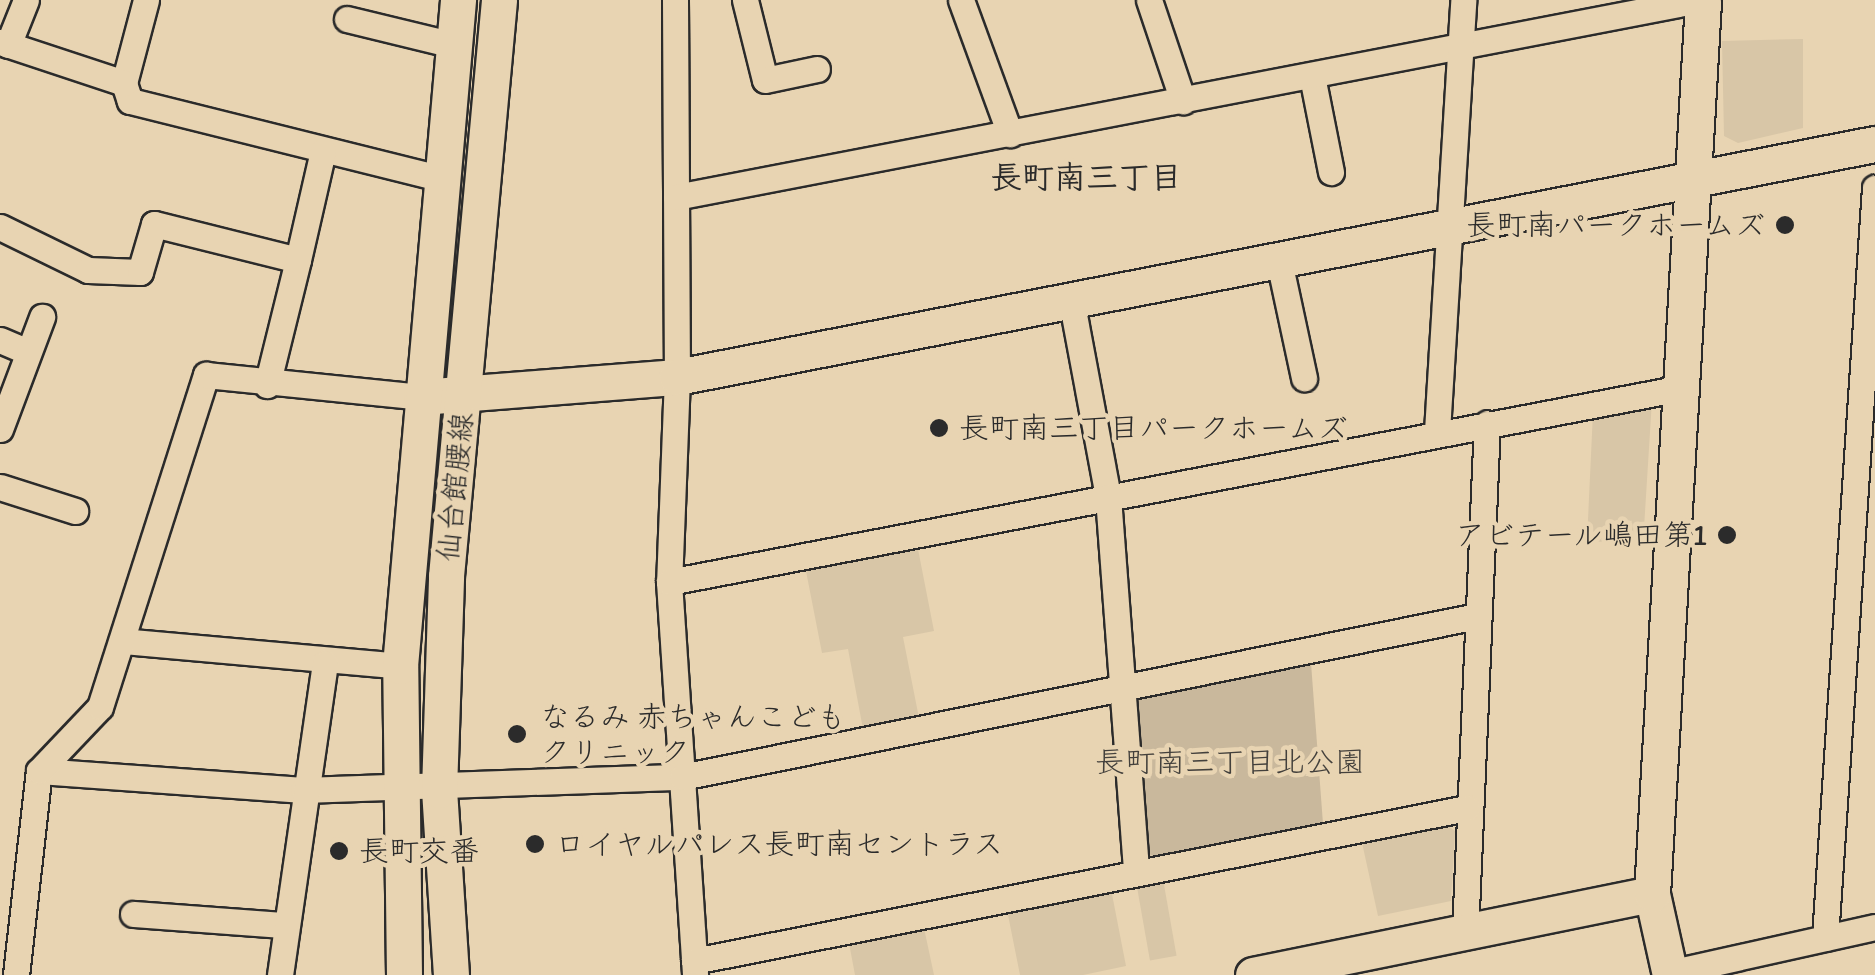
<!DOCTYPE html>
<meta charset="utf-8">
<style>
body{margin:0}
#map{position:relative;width:1875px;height:975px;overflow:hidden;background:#e8d4b2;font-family:Itim,"Klee One",sans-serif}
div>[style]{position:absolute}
.built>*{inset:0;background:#d8c6a7;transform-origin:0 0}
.green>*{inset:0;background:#c9b89c}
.roads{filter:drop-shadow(2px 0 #2b2b2b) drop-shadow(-2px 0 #2b2b2b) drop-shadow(0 2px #2b2b2b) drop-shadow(0 -2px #2b2b2b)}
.street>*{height:25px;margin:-12.5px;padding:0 12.5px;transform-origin:12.5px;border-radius:12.5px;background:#e8d4b2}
.secondary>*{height:35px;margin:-17.5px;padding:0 17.5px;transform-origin:17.5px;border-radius:17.5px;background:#e8d4b2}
.dots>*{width:28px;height:28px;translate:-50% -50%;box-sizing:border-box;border:5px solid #e8d4b2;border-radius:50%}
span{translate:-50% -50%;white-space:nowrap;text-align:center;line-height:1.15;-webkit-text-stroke:9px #e8d4b2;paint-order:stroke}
.poi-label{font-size:30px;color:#2b2b2b}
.right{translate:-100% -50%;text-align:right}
.left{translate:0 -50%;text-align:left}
.street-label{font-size:30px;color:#2b2b2b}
.park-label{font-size:30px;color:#43403c}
.neighbourhood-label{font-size:32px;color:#2b2b2b;font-weight:700}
</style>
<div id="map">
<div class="built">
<i style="clip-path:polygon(1803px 39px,1803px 128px,1738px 143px,1724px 136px,1722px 41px)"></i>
<i style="clip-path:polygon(1652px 400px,1643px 544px,1587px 541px,1593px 412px)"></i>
<i style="clip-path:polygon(917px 544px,934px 631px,903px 637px,919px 718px,863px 729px,848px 649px,822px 653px,805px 566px)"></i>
<i style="clip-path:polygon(1444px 823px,1455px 831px,1451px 901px,1378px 916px,1361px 838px)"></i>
<i style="left:1163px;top:879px;width:78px;height:27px;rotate:80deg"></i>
<i style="clip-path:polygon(1111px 889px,1126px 966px,1083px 975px,1020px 975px,1007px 910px)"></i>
<i style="clip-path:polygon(924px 928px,934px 975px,855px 975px,849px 943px)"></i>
</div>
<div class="green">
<i style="clip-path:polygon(1311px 663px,1323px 824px,1155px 858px,1146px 851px,1134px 710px,1139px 700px)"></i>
</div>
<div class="roads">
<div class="street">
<i style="left:146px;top:0;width:86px;rotate:104.8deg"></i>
<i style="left:124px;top:83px;width:19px;rotate:72deg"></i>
<i style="left:130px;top:101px;width:318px;rotate:14deg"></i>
<i style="left:675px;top:0;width:377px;rotate:89.7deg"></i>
<i style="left:677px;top:377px;width:205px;rotate:92.2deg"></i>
<i style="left:669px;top:582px;width:394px;rotate:86.2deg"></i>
<i style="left:745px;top:0;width:82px;rotate:76deg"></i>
<i style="left:765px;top:80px;width:53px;rotate:-11.9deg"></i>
<i style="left:961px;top:0;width:143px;rotate:69.9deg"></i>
<i style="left:1149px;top:0;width:107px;rotate:71.4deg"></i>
<i style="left:347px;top:19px;width:110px;rotate:13.7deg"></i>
<i style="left:0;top:42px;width:131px;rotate:18.3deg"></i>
<i style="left:8px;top:45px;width:48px;rotate:-68.2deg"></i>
<i style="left:1312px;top:76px;width:98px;rotate:78.8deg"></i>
<i style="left:676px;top:197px;width:1042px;rotate:-10.9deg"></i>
<i style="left:0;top:227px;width:98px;rotate:26deg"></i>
<i style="left:88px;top:270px;width:52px;rotate:2.2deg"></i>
<i style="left:140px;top:272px;width:50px;rotate:-73.7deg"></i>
<i style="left:154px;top:224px;width:148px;rotate:14deg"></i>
<i style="left:298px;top:260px;width:129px;rotate:103.9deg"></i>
<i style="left:298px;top:260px;width:112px;rotate:-77.1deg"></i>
<i style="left:1279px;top:261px;width:120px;rotate:77.9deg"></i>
<i style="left:1072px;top:304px;width:196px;rotate:79.4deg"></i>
<i style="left:1108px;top:497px;width:377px;rotate:85.7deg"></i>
<i style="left:0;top:340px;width:30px;rotate:23deg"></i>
<i style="left:0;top:429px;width:120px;rotate:-69.4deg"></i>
<i style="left:1437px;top:431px;width:432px;rotate:-86.5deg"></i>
<i style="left:0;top:487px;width:79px;rotate:17.7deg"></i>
<i style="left:669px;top:582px;width:1030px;rotate:-10.85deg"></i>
<i style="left:122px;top:641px;width:279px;rotate:5.1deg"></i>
<i style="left:39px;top:771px;width:265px;rotate:4.1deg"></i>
<i style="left:303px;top:790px;width:379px;rotate:-2deg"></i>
<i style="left:682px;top:777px;width:811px;rotate:-11.45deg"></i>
<i style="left:133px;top:914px;width:151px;rotate:4.2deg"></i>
<i style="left:1465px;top:933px;width:510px;rotate:-87.53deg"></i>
<i style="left:1825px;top:938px;width:752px;rotate:-86.19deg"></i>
<i style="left:694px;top:961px;width:788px;rotate:-11.2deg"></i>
<i style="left:1669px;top:973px;width:211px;rotate:-12.6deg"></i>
<i style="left:16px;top:975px;width:205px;rotate:-83.6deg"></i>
<i style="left:39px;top:771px;width:88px;rotate:-46.4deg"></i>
<i style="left:100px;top:707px;width:349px;rotate:-72.3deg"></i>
<i style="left:206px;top:375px;width:216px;rotate:5.8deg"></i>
<i style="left:280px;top:975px;width:315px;rotate:-81.8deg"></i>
</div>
<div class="secondary">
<i style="left:421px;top:397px;width:257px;rotate:-4.5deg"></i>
<i style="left:677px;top:377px;width:1220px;rotate:-11.01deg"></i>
<i style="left:404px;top:975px;width:309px;rotate:-90.7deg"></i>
<i style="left:400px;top:666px;width:669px;rotate:-85.02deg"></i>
<i style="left:451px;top:975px;width:185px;rotate:-93.7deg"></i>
<i style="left:439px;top:790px;width:214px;rotate:-88.1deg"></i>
<i style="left:446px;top:576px;width:578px;rotate:-84.74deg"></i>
<i style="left:1253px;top:975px;width:407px;rotate:-11.5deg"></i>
<i style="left:1670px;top:975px;width:83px;rotate:-102.5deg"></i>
<i style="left:1652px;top:894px;width:895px;rotate:-86.73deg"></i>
</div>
</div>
<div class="dots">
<i style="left:1785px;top:225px;background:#2b2b2b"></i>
<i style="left:939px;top:428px;background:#2b2b2b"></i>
<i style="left:1727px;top:535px;background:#2b2b2b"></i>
<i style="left:517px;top:734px;background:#2b2b2b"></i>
<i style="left:535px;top:844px;background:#2b2b2b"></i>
<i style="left:339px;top:851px;background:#2b2b2b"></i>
</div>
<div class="poi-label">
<span class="right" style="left:1765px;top:225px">長町南パークホームズ</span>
<span class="left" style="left:959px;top:428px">長町南三丁目パークホームズ</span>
<span class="right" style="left:1707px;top:535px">アビテール嶋田第1</span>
<span class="left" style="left:540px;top:734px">なるみ 赤ちゃんこども<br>クリニック</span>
<span class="left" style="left:555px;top:844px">ロイヤルパレス長町南セントラス</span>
<span class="left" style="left:359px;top:851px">長町交番</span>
</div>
<div class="street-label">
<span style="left:455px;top:487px;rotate:-84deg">仙台館腰線</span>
</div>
<div class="park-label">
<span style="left:1230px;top:762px">長町南三丁目北公園</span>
</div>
<div class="neighbourhood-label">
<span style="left:1086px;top:177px">長町南三丁目</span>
</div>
</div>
